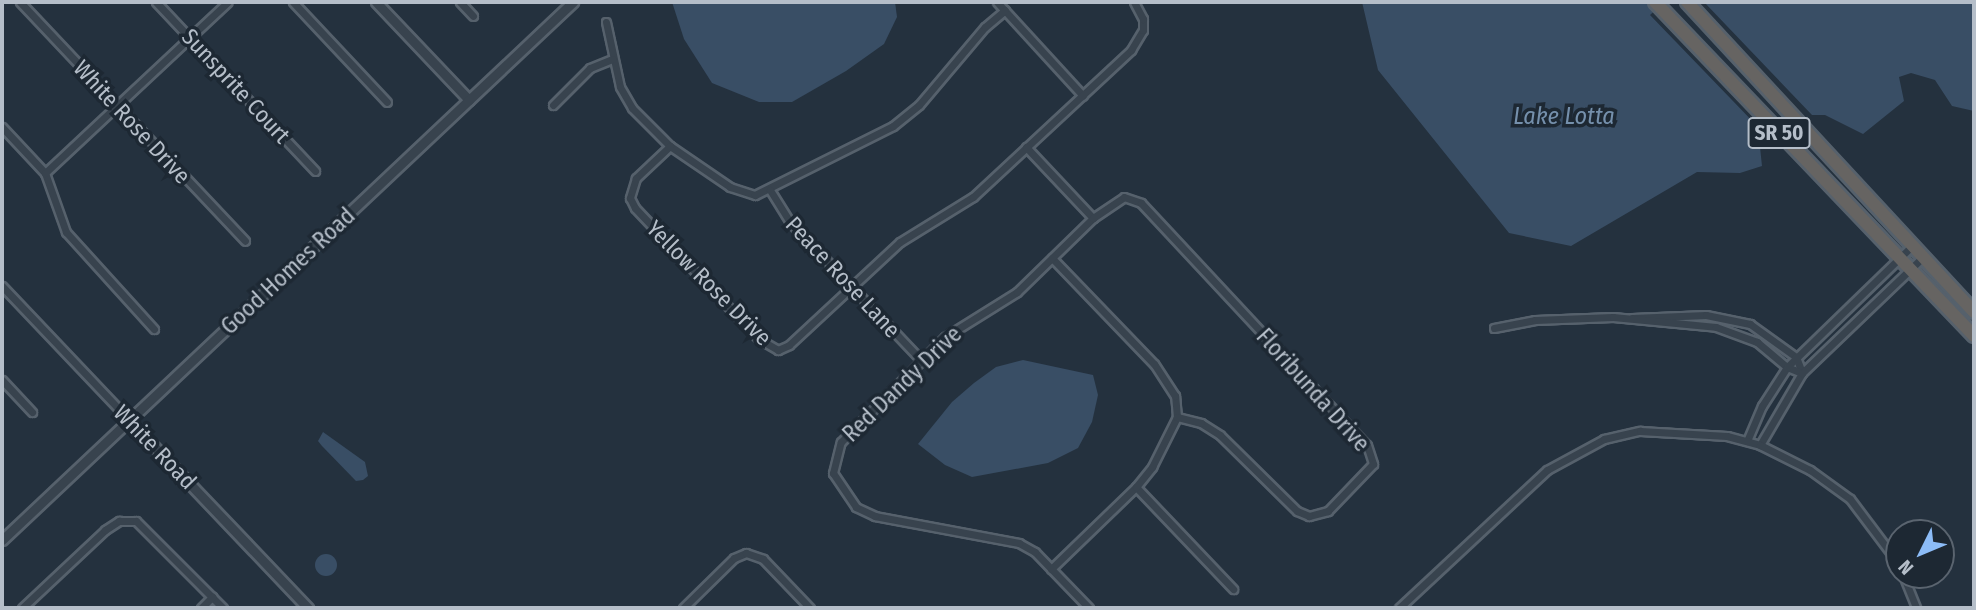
<!DOCTYPE html>
<style>
body{margin:0}
#map{position:relative;width:1976px;height:610px;overflow:hidden;background:#24313e;font-family:"Fira Sans Condensed",sans-serif}
div>[style]{position:absolute}
.water>*{inset:0;background:#394e65}
.round{border-radius:50%}
.roads{filter:drop-shadow(2px 0 #56616c) drop-shadow(-2px 0 #56616c) drop-shadow(0 2px #56616c) drop-shadow(0 -2px #56616c)}
.minor>*{height:7px;margin:-3.5px;padding:0 3.5px;transform-origin:3.5px;border-radius:3.5px;background:#38434e}
.tertiary>*{height:9px;margin:-4.5px;padding:0 4.5px;transform-origin:4.5px;border-radius:4.5px;background:#38434e}
.trunk>*{height:12px;margin:-6px;padding:0 6px;transform-origin:6px;border-radius:6px;background:#666462}
span{translate:-50% -50%;white-space:nowrap;text-align:center;line-height:1.15;-webkit-text-stroke:7px #1d2833;paint-order:stroke}
.shield-label span{padding:2px 5px;background:#1d2833;border:2px solid;border-radius:5px;-webkit-text-stroke-width:0}
.shield-label{font-size:21px;color:#b5bec9;font-weight:700}
.street-label{font-size:23px;color:#b5bec9}
.water-label{font-size:24px;color:#7590ac;font-style:italic}
.frame{position:absolute;inset:0;border:4px solid #b5bec9;pointer-events:none}
.north{position:absolute;left:1885px;top:519px;width:70px;height:70px;box-sizing:border-box;background:#1d2833;border:2px solid #5a646f;border-radius:50%;rotate:227deg;font-size:19px;font-weight:700;line-height:28px;text-align:center;color:#b5bec9}
.north::after{content:'';display:block;margin:auto;width:24px;height:32px;background:#8cbcf7;clip-path:polygon(50% 0,100% 100%,50% 72%,0 100%)}
</style>
<div id="map">
<div class="water">
<i style="clip-path:polygon(672px 2px,895px 2px,897px 17px,884px 44px,846px 71px,792px 102px,759px 102px,712px 83px,684px 39px)"></i>
<i style="clip-path:polygon(1362px 2px,1664px 2px,1650px 15px,1759px 128px,1769px 142px,1760px 147px,1762px 166px,1740px 173px,1697px 172px,1571px 246px,1509px 233px,1378px 70px)"></i>
<i style="clip-path:polygon(1704px 2px,1974px 2px,1974px 111px,1952px 106px,1935px 80px,1911px 73px,1899px 77px,1904px 101px,1863px 134px,1825px 115px,1812px 115px)"></i>
<i style="clip-path:polygon(1023px 360px,1093px 375px,1098px 395px,1092px 422px,1078px 448px,1048px 463px,972px 477px,945px 465px,918px 444px,952px 402px,974px 383px,996px 367px)"></i>
<i style="clip-path:polygon(323px 432px,365px 462px,368px 476px,363px 480px,356px 481px,322px 446px,318px 441px)"></i>
<i class="round" style="left:315px;top:554px;width:22px;height:22px"></i>
</div>
<div class="roads">
<div class="minor">
<i style="left:20px;top:2px;width:328px;rotate:46.7deg"></i>
<i style="left:156px;top:2px;width:232px;rotate:46.7deg"></i>
<i style="left:293px;top:2px;width:137px;rotate:46.8deg"></i>
<i style="left:460px;top:2px;width:19px;rotate:47deg"></i>
<i style="left:997px;top:2px;width:127px;rotate:47.5deg"></i>
<i style="left:606px;top:22px;width:66px;rotate:77.8deg"></i>
<i style="left:620px;top:87px;width:24px;rotate:60deg"></i>
<i style="left:632px;top:108px;width:54px;rotate:45deg"></i>
<i style="left:670px;top:146px;width:73px;rotate:34.3deg"></i>
<i style="left:730px;top:187px;width:26px;rotate:18deg"></i>
<i style="left:755px;top:195px;width:154px;rotate:-26.6deg"></i>
<i style="left:893px;top:126px;width:33px;rotate:-39deg"></i>
<i style="left:919px;top:105px;width:102px;rotate:-49.8deg"></i>
<i style="left:985px;top:27px;width:26px;rotate:-40deg"></i>
<i style="left:553px;top:105px;width:52px;rotate:-45deg"></i>
<i style="left:590px;top:68px;width:24px;rotate:-22deg"></i>
<i style="left:2px;top:127px;width:63px;rotate:46.9deg"></i>
<i style="left:45px;top:173px;width:63px;rotate:70.4deg"></i>
<i style="left:66px;top:232px;width:131px;rotate:47.8deg"></i>
<i style="left:670px;top:146px;width:47px;rotate:136.7deg"></i>
<i style="left:636px;top:178px;width:21px;rotate:107deg"></i>
<i style="left:630px;top:198px;width:11px;rotate:63deg"></i>
<i style="left:635px;top:208px;width:180px;rotate:46.6deg"></i>
<i style="left:759px;top:339px;width:22px;rotate:30deg"></i>
<i style="left:778px;top:350px;width:12px;rotate:-24deg"></i>
<i style="left:789px;top:345px;width:151px;rotate:-42.9deg"></i>
<i style="left:900px;top:242px;width:86px;rotate:-31.7deg"></i>
<i style="left:973px;top:197px;width:216px;rotate:-42.9deg"></i>
<i style="left:1131px;top:50px;width:23px;rotate:-59deg"></i>
<i style="left:1143px;top:30px;width:11px;rotate:-90deg"></i>
<i style="left:1143px;top:19px;width:19px;rotate:-118deg"></i>
<i style="left:1026px;top:147px;width:98px;rotate:46.7deg"></i>
<i style="left:45px;top:173px;width:250px;rotate:-43.1deg"></i>
<i style="left:770px;top:190px;width:39px;rotate:58deg"></i>
<i style="left:791px;top:223px;width:189px;rotate:46.5deg"></i>
<i style="left:2px;top:286px;width:185px;rotate:46.5deg"></i>
<i style="left:1632px;top:318px;width:74px;rotate:-2.3deg"></i>
<i style="left:1706px;top:315px;width:45px;rotate:11.6deg"></i>
<i style="left:1750px;top:324px;width:57px;rotate:35.7deg"></i>
<i style="left:1796px;top:357px;width:17px;rotate:69deg"></i>
<i style="left:1494px;top:328px;width:42px;rotate:-11deg"></i>
<i style="left:1535px;top:320px;width:78px;rotate:-2.2deg"></i>
<i style="left:1613px;top:317px;width:103px;rotate:5.5deg"></i>
<i style="left:1716px;top:327px;width:44px;rotate:20.1deg"></i>
<i style="left:1757px;top:342px;width:39px;rotate:40deg"></i>
<i style="left:1787px;top:367px;width:16px;rotate:22deg"></i>
<i style="left:2px;top:380px;width:44px;rotate:46.8deg"></i>
<i style="left:1747px;top:441px;width:38px;rotate:-67deg"></i>
<i style="left:1762px;top:406px;width:46px;rotate:-57.3deg"></i>
<i style="left:1787px;top:367px;width:174px;rotate:-44.1deg"></i>
<i style="left:1760px;top:445px;width:83px;rotate:-59.7deg"></i>
<i style="left:1802px;top:373px;width:166px;rotate:-43.8deg"></i>
<i style="left:1136px;top:487px;width:141px;rotate:46.4deg"></i>
<i style="left:1051px;top:569px;width:118px;rotate:-44deg"></i>
<i style="left:1136px;top:487px;width:26px;rotate:-51deg"></i>
<i style="left:1152px;top:467px;width:56px;rotate:-63.4deg"></i>
<i style="left:1177px;top:417px;width:21px;rotate:-95deg"></i>
<i style="left:1175px;top:396px;width:38px;rotate:-123deg"></i>
<i style="left:1154px;top:364px;width:147px;rotate:-133.9deg"></i>
<i style="left:1903px;top:575px;width:35px;rotate:68deg"></i>
<i style="left:22px;top:608px;width:114px;rotate:-43.2deg"></i>
<i style="left:105px;top:530px;width:17px;rotate:-33deg"></i>
<i style="left:119px;top:521px;width:17px"></i>
<i style="left:136px;top:521px;width:123px;rotate:45deg"></i>
<i style="left:201px;top:608px;width:16px;rotate:-45deg"></i>
<i style="left:683px;top:608px;width:71px;rotate:-44.4deg"></i>
<i style="left:734px;top:558px;width:13px;rotate:-23deg"></i>
<i style="left:746px;top:553px;width:18px;rotate:19deg"></i>
<i style="left:763px;top:559px;width:68px;rotate:46.2deg"></i>
<i style="left:1089px;top:608px;width:78px;rotate:-134deg"></i>
<i style="left:1035px;top:552px;width:18px;rotate:-151deg"></i>
<i style="left:1019px;top:543px;width:147px;rotate:-169.4deg"></i>
<i style="left:875px;top:516px;width:21px;rotate:-155deg"></i>
<i style="left:856px;top:507px;width:41px;rotate:-124.1deg"></i>
<i style="left:833px;top:473px;width:32px;rotate:-76deg"></i>
<i style="left:841px;top:442px;width:148px;rotate:-45.3deg"></i>
<i style="left:945px;top:337px;width:85px;rotate:-32deg"></i>
<i style="left:1017px;top:292px;width:106px;rotate:-44.2deg"></i>
<i style="left:1093px;top:218px;width:37px;rotate:-34deg"></i>
<i style="left:1124px;top:197px;width:18px;rotate:19deg"></i>
<i style="left:1141px;top:203px;width:331px;rotate:47deg"></i>
<i style="left:1367px;top:445px;width:20px;rotate:72deg"></i>
<i style="left:1373px;top:464px;width:65px;rotate:133.8deg"></i>
<i style="left:1328px;top:511px;width:20px;rotate:165deg"></i>
<i style="left:1309px;top:516px;width:13px;rotate:-157deg"></i>
<i style="left:1297px;top:511px;width:108px;rotate:-135.4deg"></i>
<i style="left:1220px;top:435px;width:22px;rotate:-148deg"></i>
<i style="left:1201px;top:423px;width:25px;rotate:-166deg"></i>
<i style="left:1399px;top:608px;width:202px;rotate:-43deg"></i>
<i style="left:1547px;top:470px;width:65px;rotate:-28.5deg"></i>
<i style="left:1604px;top:439px;width:37px;rotate:-13deg"></i>
<i style="left:1640px;top:431px;width:87px;rotate:3.3deg"></i>
<i style="left:1727px;top:436px;width:34px;rotate:15deg"></i>
<i style="left:1760px;top:445px;width:56px;rotate:26.6deg"></i>
<i style="left:1810px;top:470px;width:49px;rotate:35.9deg"></i>
<i style="left:1850px;top:499px;width:81px;rotate:53deg"></i>
</div>
<div class="tertiary">
<i style="left:376px;top:2px;width:135px;rotate:46.5deg"></i>
<i style="left:129px;top:420px;width:260px;rotate:46.4deg"></i>
<i style="left:2px;top:540px;width:785px;rotate:-43.3deg"></i>
</div>
<div class="trunk">
<i style="left:1655px;top:2px;width:462px;rotate:46.3deg"></i>
<i style="left:1687px;top:2px;width:422px;rotate:47.2deg"></i>
</div>
</div>
<div class="shield-label">
<span style="left:1779px;top:133px">SR 50</span>
</div>
<div class="street-label">
<span style="left:236px;top:86px;rotate:47deg">Sunsprite Court</span>
<span style="left:132px;top:122px;rotate:47deg">White Rose Drive</span>
<span style="left:288px;top:271px;rotate:-43deg">Good Homes Road</span>
<span style="left:843px;top:277px;rotate:47deg">Peace Rose Lane</span>
<span style="left:709px;top:283px;rotate:45deg">Yellow Rose Drive</span>
<span style="left:902px;top:384px;rotate:-44deg">Red Dandy Drive</span>
<span style="left:1313px;top:390px;rotate:48deg">Floribunda Drive</span>
<span style="left:155px;top:447px;rotate:46deg">White Road</span>
</div>
<div class="water-label">
<span style="left:1564px;top:117px">Lake Lotta</span>
</div>
<div class="frame"></div>
<div class="north">N</div>
</div>
